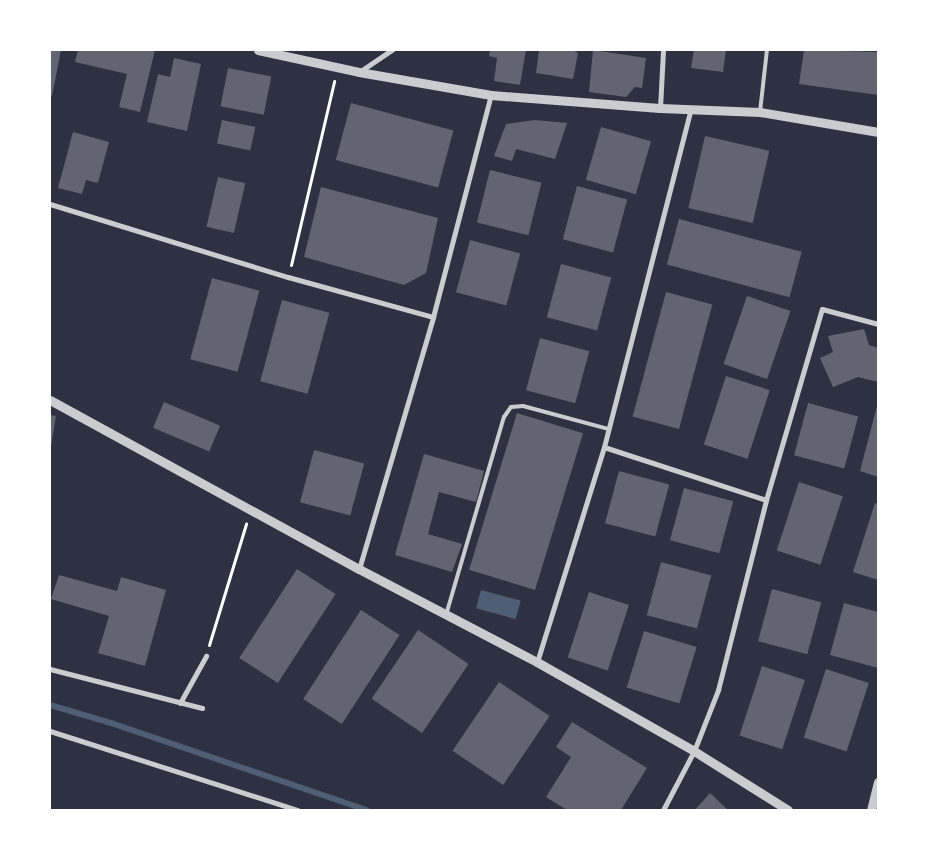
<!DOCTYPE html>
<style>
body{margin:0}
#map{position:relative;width:928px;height:860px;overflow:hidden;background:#2d3142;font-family:"Source Sans 3",sans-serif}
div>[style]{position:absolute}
.water>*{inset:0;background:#4f5d75;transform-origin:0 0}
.stream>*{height:6px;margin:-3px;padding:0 3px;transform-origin:3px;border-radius:3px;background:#4f5d75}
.building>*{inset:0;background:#626471;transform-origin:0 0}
.path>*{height:3px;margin:-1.5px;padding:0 1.5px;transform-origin:1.5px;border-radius:1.5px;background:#fff}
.service>*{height:4px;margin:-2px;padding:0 2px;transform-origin:2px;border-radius:2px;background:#caccd0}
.minor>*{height:5px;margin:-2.5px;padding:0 2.5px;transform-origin:2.5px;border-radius:2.5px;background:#caccd0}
.tertiary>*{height:9px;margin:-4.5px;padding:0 4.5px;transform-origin:4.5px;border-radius:4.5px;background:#caccd0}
span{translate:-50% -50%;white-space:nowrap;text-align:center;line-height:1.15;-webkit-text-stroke:4.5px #fff;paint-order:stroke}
.frame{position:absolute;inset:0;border:51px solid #fff;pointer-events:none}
</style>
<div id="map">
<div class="water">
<i style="left:481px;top:590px;width:41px;height:19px;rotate:15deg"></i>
</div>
<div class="stream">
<i style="left:50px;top:705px;width:64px;rotate:16.4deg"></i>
<i style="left:111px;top:723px;width:270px;rotate:18.8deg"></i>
</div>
<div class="building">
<i style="clip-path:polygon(50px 50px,61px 50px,52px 96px,50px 95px)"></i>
<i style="clip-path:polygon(78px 50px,155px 50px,140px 112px,119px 107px,127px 74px,75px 62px)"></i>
<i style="clip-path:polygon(490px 50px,526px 50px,520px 85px,494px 81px,497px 58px,489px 56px)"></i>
<i style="clip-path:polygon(539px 50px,573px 50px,578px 53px,573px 79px,536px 73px)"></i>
<i style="clip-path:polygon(593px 50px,646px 58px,642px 88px,635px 87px,626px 97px,589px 92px)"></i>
<i style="clip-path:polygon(694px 50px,726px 50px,723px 72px,691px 68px)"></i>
<i style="clip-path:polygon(804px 50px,878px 52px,878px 95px,799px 84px)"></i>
<i style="clip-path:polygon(174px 58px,201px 64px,187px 131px,147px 122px,158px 74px,170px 77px)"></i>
<i style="left:228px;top:68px;width:44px;height:39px;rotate:11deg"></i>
<i style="left:351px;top:103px;width:106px;height:59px;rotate:15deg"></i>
<i style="left:222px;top:120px;width:34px;height:24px;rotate:12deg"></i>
<i style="clip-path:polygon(535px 120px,567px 123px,555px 159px,516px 149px,512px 161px,494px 156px,506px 124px)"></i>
<i style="left:601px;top:127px;width:52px;height:55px;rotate:16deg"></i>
<i style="clip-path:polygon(73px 132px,109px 142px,98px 183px,86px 180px,82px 194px,58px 188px)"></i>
<i style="left:705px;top:136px;width:66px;height:74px;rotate:13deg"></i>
<i style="left:490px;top:170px;width:53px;height:54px;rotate:14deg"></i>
<i style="left:218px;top:177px;width:28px;height:51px;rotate:13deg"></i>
<i style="left:577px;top:186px;width:52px;height:55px;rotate:15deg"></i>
<i style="clip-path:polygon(321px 187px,438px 218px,426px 273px,404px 285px,304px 257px)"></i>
<i style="left:679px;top:219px;width:127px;height:47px;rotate:15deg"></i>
<i style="left:470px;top:240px;width:52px;height:54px;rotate:15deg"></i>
<i style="left:561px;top:264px;width:52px;height:55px;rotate:15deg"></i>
<i style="left:212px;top:278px;width:49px;height:84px;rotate:15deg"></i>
<i style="left:666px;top:292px;width:48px;height:129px;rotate:15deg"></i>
<i style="left:747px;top:296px;width:46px;height:72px;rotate:19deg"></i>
<i style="left:282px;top:300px;width:49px;height:84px;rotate:15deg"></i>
<i style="clip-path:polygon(864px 329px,869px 345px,878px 348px,878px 382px,858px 377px,833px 387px,820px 358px,833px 352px,828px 336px)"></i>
<i style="left:540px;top:338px;width:51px;height:54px;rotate:15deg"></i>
<i style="left:726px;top:376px;width:46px;height:72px;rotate:18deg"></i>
<i style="left:164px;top:402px;width:61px;height:28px;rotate:23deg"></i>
<i style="left:808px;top:403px;width:52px;height:54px;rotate:15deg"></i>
<i style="clip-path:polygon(877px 406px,878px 406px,878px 477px,860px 471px)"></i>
<i style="left:517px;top:413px;width:69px;height:164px;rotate:17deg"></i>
<i style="clip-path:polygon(50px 415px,56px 416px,51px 446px,50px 446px)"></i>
<i style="left:314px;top:450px;width:52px;height:54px;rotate:15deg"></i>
<i style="clip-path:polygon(424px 454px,484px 471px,476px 502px,439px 492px,428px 534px,462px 544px,452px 572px,395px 555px)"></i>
<i style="left:619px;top:471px;width:52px;height:54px;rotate:15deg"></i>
<i style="left:799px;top:482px;width:46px;height:72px;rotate:18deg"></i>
<i style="left:684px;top:488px;width:51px;height:54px;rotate:15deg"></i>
<i style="clip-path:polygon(875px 503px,878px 504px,878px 580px,853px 572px)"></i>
<i style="left:661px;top:562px;width:52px;height:55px;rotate:15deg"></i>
<i style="left:297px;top:569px;width:46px;height:106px;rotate:33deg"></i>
<i style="clip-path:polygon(59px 575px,117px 591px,121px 577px,166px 590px,145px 666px,98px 653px,109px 616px,51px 599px)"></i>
<i style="left:772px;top:589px;width:51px;height:54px;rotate:15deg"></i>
<i style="left:589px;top:592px;width:42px;height:69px;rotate:18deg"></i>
<i style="clip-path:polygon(844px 603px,878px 612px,878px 668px,830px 655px)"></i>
<i style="left:361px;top:610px;width:46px;height:106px;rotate:33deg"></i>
<i style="left:418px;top:630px;width:61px;height:83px;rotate:34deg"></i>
<i style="left:644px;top:631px;width:55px;height:59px;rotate:17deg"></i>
<i style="left:762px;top:666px;width:45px;height:73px;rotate:18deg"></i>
<i style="left:826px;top:669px;width:45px;height:72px;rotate:18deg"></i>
<i style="left:499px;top:682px;width:61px;height:83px;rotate:34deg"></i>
<i style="clip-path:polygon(572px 722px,647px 768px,621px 810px,567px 810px,546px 797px,571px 757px,556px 747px)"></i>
<i style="clip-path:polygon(710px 793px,728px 810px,695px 810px)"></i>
</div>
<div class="path">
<i style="left:291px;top:265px;width:189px;rotate:-76.8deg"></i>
<i style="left:209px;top:645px;width:127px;rotate:-73deg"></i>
</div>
<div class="service">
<i style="left:760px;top:112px;width:62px;rotate:-83.6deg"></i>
<i style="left:446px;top:615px;width:206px;rotate:-73.7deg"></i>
<i style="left:504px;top:417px;width:12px;rotate:-55deg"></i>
<i style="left:511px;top:407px;width:12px;rotate:-5deg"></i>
<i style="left:523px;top:406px;width:88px;rotate:15.1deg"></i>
</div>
<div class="minor">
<i style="left:359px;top:72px;width:40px;rotate:-34deg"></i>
<i style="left:660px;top:108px;width:58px;rotate:-87deg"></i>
<i style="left:50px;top:204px;width:249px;rotate:17.1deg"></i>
<i style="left:288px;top:277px;width:150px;rotate:15.4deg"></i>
<i style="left:604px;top:447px;width:170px;rotate:18.1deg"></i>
<i style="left:359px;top:569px;width:263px;rotate:-73.6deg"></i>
<i style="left:433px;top:317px;width:229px;rotate:-75.4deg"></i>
<i style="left:537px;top:662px;width:225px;rotate:-72.7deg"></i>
<i style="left:604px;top:447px;width:349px;rotate:-75.6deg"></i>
<i style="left:50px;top:669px;width:157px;rotate:14.4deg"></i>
<i style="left:180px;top:703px;width:54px;rotate:-61deg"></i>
<i style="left:50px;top:731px;width:260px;rotate:17.7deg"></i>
<i style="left:663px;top:810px;width:67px;rotate:-62.3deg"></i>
<i style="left:694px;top:751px;width:66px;rotate:-68.5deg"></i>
<i style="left:718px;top:690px;width:196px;rotate:-75.8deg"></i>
<i style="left:766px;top:500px;width:199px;rotate:-73.7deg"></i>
<i style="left:822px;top:309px;width:58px;rotate:15deg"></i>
</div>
<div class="tertiary">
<i style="left:258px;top:50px;width:103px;rotate:12.3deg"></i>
<i style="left:359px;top:72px;width:134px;rotate:9.9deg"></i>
<i style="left:491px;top:95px;width:169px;rotate:4.4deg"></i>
<i style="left:660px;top:108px;width:100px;rotate:2.3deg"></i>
<i style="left:760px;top:112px;width:120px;rotate:9.6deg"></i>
<i style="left:50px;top:400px;width:352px;rotate:28.7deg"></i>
<i style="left:359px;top:569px;width:201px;rotate:27.6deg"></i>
<i style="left:537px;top:662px;width:180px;rotate:29.5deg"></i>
<i style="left:694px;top:751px;width:111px;rotate:32.1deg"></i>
<i style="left:871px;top:810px;width:29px;rotate:-76deg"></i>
</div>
<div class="frame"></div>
</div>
